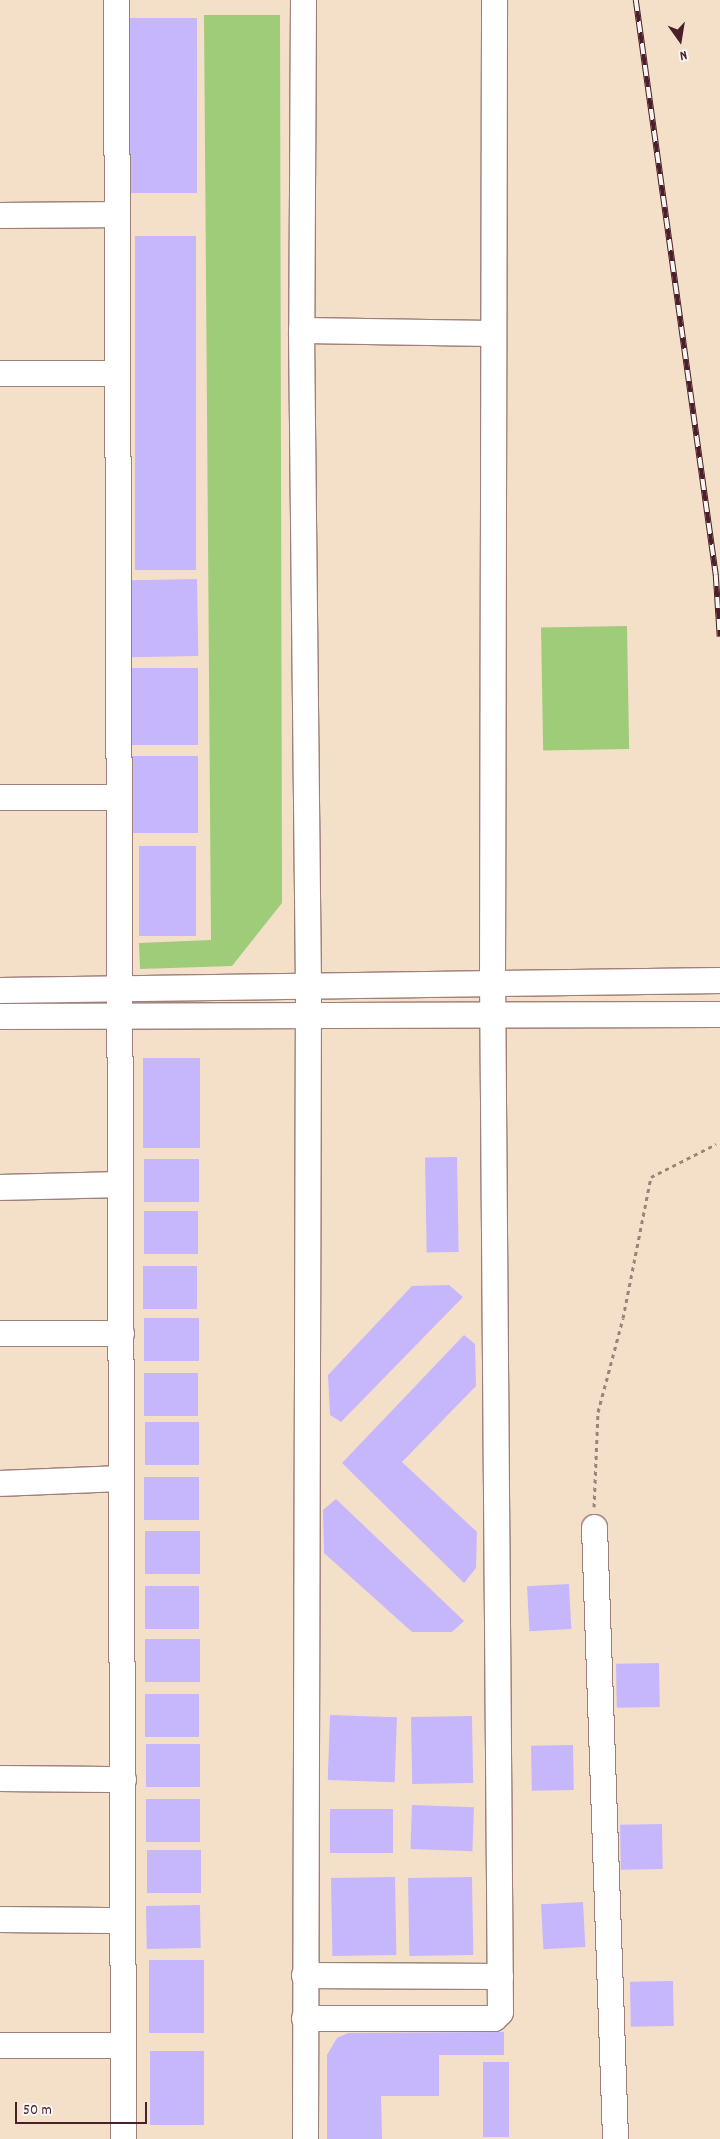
<!DOCTYPE html>
<style>
body{margin:0}
#map{position:relative;width:720px;height:2139px;overflow:hidden;background:#f4e0c9;font-family:Dekko,sans-serif}
div>[style]{position:absolute}
.green>*{inset:0;background:#9ecc79;transform-origin:0 0}
.building>*{inset:0;background:#c6b7fc;transform-origin:0 0}
.path>*{height:3px;margin-top:-1.5px;transform-origin:0;background:repeating-linear-gradient(90deg,#9f807a 0 4px,transparent 0 8px)}
.roads{filter:drop-shadow(1px 0 #9f807a) drop-shadow(-1px 0 #9f807a) drop-shadow(0 1px #9f807a) drop-shadow(0 -1px #9f807a)}
.minor>*{height:25px;margin:-12.5px;padding:0 12.5px;transform-origin:12.5px;border-radius:12.5px;background:#fff}
.rail>*{height:5.5px;margin-top:-2.75px;transform-origin:0;background:repeating-linear-gradient(90deg,#f6f6f2 0 11px,#4a1f2b 0 22px);box-sizing:border-box;border-block:1px solid #4a1f2b}
span{translate:-50% -50%;white-space:nowrap;text-align:center;line-height:1.15;-webkit-text-stroke:4.5px #f6f6f2;paint-order:stroke}
.north{position:absolute;left:655px;top:15px;width:50px;height:50px;-webkit-text-stroke:4px #f6f6f2;paint-order:stroke;rotate:167deg;font-size:14px;font-weight:700;line-height:20px;text-align:center;color:#4a1f2b}
.north::after{content:'';display:block;margin:auto;width:18px;height:22px;background:#4a1f2b;clip-path:polygon(50% 0,100% 100%,50% 72%,0 100%)}
.scale{position:absolute;left:15px;top:2102px;width:132px;height:22px;box-sizing:border-box;border:2px solid #4a1f2b;border-top:0;padding-left:6px;font-size:15px;line-height:18px;white-space:nowrap;color:#4a1f2b;-webkit-text-stroke:4px #f6f6f2;paint-order:stroke}
</style>
<div id="map">
<div class="green">
<i style="clip-path:polygon(204px 15px,280px 15px,282px 903px,232px 966px,140px 969px,139px 943px,211px 940px)"></i>
<i style="left:627px;top:626px;width:123px;height:86px;rotate:89deg"></i>
</div>
<div class="building">
<i style="left:130px;top:18px;width:67px;height:175px"></i>
<i style="left:135px;top:236px;width:61px;height:334px"></i>
<i style="left:197px;top:579px;width:77px;height:67px;rotate:89deg"></i>
<i style="left:130px;top:668px;width:68px;height:77px"></i>
<i style="left:130px;top:756px;width:68px;height:77px"></i>
<i style="left:139px;top:846px;width:57px;height:90px"></i>
<i style="left:143px;top:1058px;width:57px;height:90px"></i>
<i style="left:457px;top:1157px;width:95px;height:32px;rotate:89deg"></i>
<i style="left:144px;top:1159px;width:55px;height:43px"></i>
<i style="left:144px;top:1211px;width:54px;height:43px"></i>
<i style="left:143px;top:1266px;width:54px;height:43px"></i>
<i style="clip-path:polygon(449px 1285px,463px 1297px,341px 1422px,330px 1415px,328px 1375px,412px 1286px)"></i>
<i style="left:144px;top:1318px;width:55px;height:43px"></i>
<i style="clip-path:polygon(464px 1335px,475px 1344px,476px 1386px,402px 1462px,477px 1532px,476px 1568px,464px 1583px,342px 1463px)"></i>
<i style="left:198px;top:1373px;width:43px;height:54px;rotate:90deg"></i>
<i style="left:145px;top:1422px;width:54px;height:43px"></i>
<i style="left:144px;top:1477px;width:55px;height:43px"></i>
<i style="clip-path:polygon(336px 1499px,464px 1621px,452px 1632px,412px 1632px,324px 1553px,323px 1510px)"></i>
<i style="left:145px;top:1531px;width:55px;height:43px"></i>
<i style="left:569px;top:1584px;width:45px;height:42px;rotate:87deg"></i>
<i style="left:145px;top:1586px;width:54px;height:43px"></i>
<i style="left:145px;top:1639px;width:55px;height:43px"></i>
<i style="left:659px;top:1663px;width:44px;height:43px;rotate:89deg"></i>
<i style="left:145px;top:1694px;width:54px;height:43px"></i>
<i style="left:330px;top:1715px;width:67px;height:65px;rotate:2deg"></i>
<i style="left:472px;top:1716px;width:67px;height:61px;rotate:89deg"></i>
<i style="left:146px;top:1744px;width:54px;height:43px"></i>
<i style="left:573px;top:1745px;width:45px;height:42px;rotate:89deg"></i>
<i style="left:146px;top:1799px;width:54px;height:43px"></i>
<i style="left:412px;top:1805px;width:62px;height:44px;rotate:2deg"></i>
<i style="left:330px;top:1809px;width:63px;height:44px"></i>
<i style="left:662px;top:1824px;width:45px;height:42px;rotate:89deg"></i>
<i style="left:147px;top:1850px;width:54px;height:43px"></i>
<i style="left:395px;top:1877px;width:78px;height:64px;rotate:89deg"></i>
<i style="left:472px;top:1877px;width:78px;height:64px;rotate:89deg"></i>
<i style="left:583px;top:1902px;width:45px;height:42px;rotate:87deg"></i>
<i style="left:200px;top:1905px;width:43px;height:54px;rotate:89deg"></i>
<i style="left:149px;top:1960px;width:55px;height:73px"></i>
<i style="left:673px;top:1981px;width:45px;height:43px;rotate:89deg"></i>
<i style="clip-path:polygon(504px 2032px,504px 2055px,439px 2055px,439px 2096px,381px 2096px,382px 2139px,327px 2139px,327px 2055px,337px 2038px,348px 2033px)"></i>
<i style="left:204px;top:2051px;width:74px;height:54px;rotate:90deg"></i>
<i style="left:483px;top:2062px;width:26px;height:75px"></i>
</div>
<div class="path">
<i style="left:594px;top:1507px;width:95px;rotate:-87.6deg"></i>
<i style="left:598px;top:1412px;width:97px;rotate:-75.1deg"></i>
<i style="left:623px;top:1318px;width:144px;rotate:-78.8deg"></i>
<i style="left:651px;top:1177px;width:73px;rotate:-26.9deg"></i>
</div>
<div class="roads">
<div class="minor">
<i style="left:116px;top:0;width:2139px;rotate:89.81deg"></i>
<i style="left:303px;top:0;width:330px;rotate:90.3deg"></i>
<i style="left:301px;top:330px;width:655px;rotate:89.39deg"></i>
<i style="left:308px;top:985px;width:1154px;rotate:90.15deg"></i>
<i style="left:0;top:215px;width:114px;rotate:-0.5deg"></i>
<i style="left:301px;top:330px;width:192px;rotate:0.9deg"></i>
<i style="left:0;top:373px;width:114px"></i>
<i style="left:0;top:797px;width:116px"></i>
<i style="left:0;top:990px;width:720px;rotate:-0.8deg"></i>
<i style="left:0;top:1016px;width:720px;rotate:-0.16deg"></i>
<i style="left:0;top:1187px;width:120px;rotate:-1.4deg"></i>
<i style="left:0;top:1333px;width:121px"></i>
<i style="left:0;top:1483px;width:121px;rotate:-2.4deg"></i>
<i style="left:594px;top:1527px;width:612px;rotate:88.03deg"></i>
<i style="left:0;top:1778px;width:123px;rotate:0.5deg"></i>
<i style="left:0;top:1919px;width:121px;rotate:0.5deg"></i>
<i style="left:304px;top:1975px;width:196px;rotate:0.3deg"></i>
<i style="left:304px;top:2018px;width:190px"></i>
<i style="left:494px;top:2018px;width:8px;rotate:-45deg"></i>
<i style="left:500px;top:2012px;width:1031px;rotate:-90.44deg"></i>
<i style="left:492px;top:981px;width:981px;rotate:-89.88deg"></i>
<i style="left:0;top:2045px;width:123px"></i>
</div>
</div>
<div class="rail">
<i style="left:636px;top:0;width:581px;rotate:82.08deg"></i>
<i style="left:716px;top:575px;width:62px;rotate:86.3deg"></i>
</div>
<div class="north">N</div>
<div class="scale">50 m</div>
</div>
